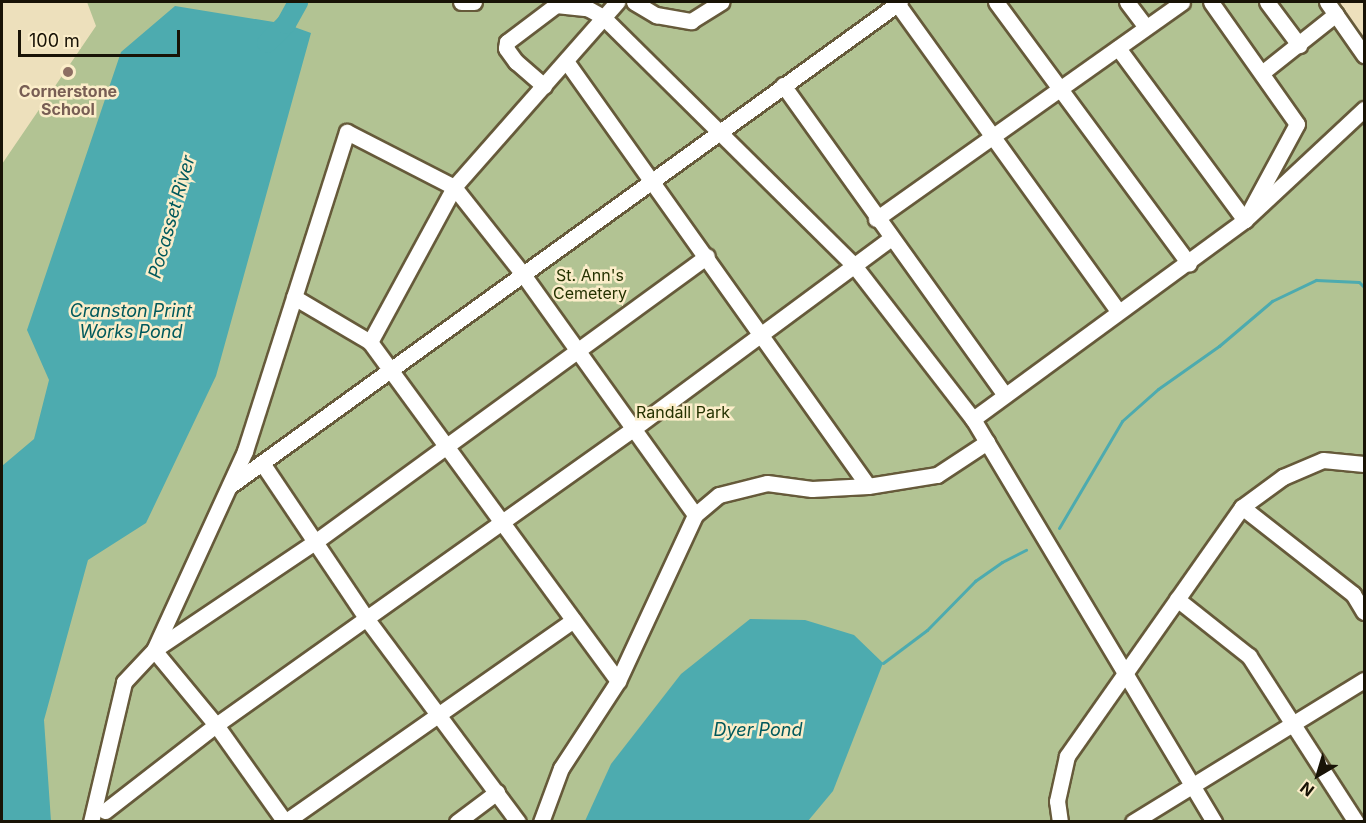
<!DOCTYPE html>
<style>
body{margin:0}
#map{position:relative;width:1366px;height:823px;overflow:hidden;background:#ede0bc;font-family:Inter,sans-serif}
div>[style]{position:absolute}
.green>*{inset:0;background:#b2c393}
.water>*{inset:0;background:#4dabaf}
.stream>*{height:3px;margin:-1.5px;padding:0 1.5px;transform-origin:1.5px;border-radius:1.5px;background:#4dabaf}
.river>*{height:20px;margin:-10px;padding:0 10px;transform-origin:10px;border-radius:10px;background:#4dabaf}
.roads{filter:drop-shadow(2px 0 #665a3a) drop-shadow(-2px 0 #665a3a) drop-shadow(0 2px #665a3a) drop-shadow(0 -2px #665a3a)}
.minor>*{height:15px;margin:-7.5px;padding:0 7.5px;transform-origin:7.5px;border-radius:7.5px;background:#fff}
.dots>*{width:16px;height:16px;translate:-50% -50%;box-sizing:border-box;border:3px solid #fbedc9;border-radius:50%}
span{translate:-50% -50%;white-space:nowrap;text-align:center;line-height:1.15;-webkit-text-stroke:5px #fbedc9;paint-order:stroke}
.education-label{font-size:16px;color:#785e54;font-weight:700}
.park-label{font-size:16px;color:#253201}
.water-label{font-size:18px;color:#00595c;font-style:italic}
.frame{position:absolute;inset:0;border:3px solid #181306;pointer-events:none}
.north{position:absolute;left:1288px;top:745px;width:60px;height:60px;-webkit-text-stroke:4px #fbedc9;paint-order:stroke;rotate:218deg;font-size:16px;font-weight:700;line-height:24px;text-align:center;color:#181306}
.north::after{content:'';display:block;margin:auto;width:21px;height:27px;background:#181306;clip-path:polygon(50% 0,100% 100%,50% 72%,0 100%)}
.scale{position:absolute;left:18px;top:30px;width:162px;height:27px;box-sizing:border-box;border:3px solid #181306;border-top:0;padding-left:8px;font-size:18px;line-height:21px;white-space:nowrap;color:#181306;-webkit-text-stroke:4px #fbedc9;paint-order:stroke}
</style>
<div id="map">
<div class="green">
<i style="clip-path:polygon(87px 2px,1327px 2px,1364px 55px,1364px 821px,2px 822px,2px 164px,96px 26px)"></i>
</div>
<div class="water">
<i style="clip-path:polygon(175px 6px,286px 24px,311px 33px,216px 376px,146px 523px,88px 560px,44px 720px,51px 821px,2px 821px,2px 466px,34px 439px,49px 380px,27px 330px,121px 52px)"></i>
<i style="clip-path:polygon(750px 619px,805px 620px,854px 635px,883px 663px,833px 791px,808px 821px,585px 821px,611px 764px,681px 674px)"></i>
</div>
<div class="stream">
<i style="left:1059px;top:528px;width:124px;rotate:-59.5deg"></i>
<i style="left:1122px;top:421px;width:48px;rotate:-41.6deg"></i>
<i style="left:1158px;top:389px;width:75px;rotate:-35.2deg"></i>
<i style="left:1219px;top:346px;width:70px;rotate:-40.3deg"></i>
<i style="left:1272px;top:301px;width:49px;rotate:-25.5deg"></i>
<i style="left:1316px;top:280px;width:43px;rotate:2.7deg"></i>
<i style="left:1359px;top:282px;width:7px;rotate:45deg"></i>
<i style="left:883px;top:663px;width:55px;rotate:-36.9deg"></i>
<i style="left:927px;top:630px;width:69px;rotate:-45.6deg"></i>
<i style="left:975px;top:581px;width:33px;rotate:-35deg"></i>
<i style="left:1002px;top:562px;width:27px;rotate:-27deg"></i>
</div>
<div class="river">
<i style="left:267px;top:43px;width:27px;rotate:-45deg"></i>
<i style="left:286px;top:24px;width:25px;rotate:-61deg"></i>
</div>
<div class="roads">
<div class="minor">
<i style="left:461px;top:2px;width:13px"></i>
<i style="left:634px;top:2px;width:26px;rotate:31deg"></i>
<i style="left:656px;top:15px;width:36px;rotate:10deg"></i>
<i style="left:691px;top:21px;width:36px;rotate:-32deg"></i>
<i style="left:896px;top:2px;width:380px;rotate:54.3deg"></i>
<i style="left:996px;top:2px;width:325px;rotate:53.6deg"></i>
<i style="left:1127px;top:2px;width:31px;rotate:53deg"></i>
<i style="left:1267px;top:2px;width:54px;rotate:53.3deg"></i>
<i style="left:1327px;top:2px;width:65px;rotate:55.1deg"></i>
<i style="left:1118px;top:48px;width:214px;rotate:53.6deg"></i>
<i style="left:1245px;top:220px;width:109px;rotate:-61.6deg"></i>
<i style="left:1297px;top:124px;width:149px;rotate:-125.2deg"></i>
<i style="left:566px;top:61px;width:521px;rotate:54.6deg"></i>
<i style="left:1263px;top:72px;width:93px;rotate:-38.5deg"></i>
<i style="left:783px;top:85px;width:381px;rotate:54.4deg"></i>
<i style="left:544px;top:86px;width:37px;rotate:-139deg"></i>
<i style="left:516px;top:62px;width:17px;rotate:-126deg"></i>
<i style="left:506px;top:48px;width:6px;rotate:-81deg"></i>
<i style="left:507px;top:42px;width:61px;rotate:-37.1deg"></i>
<i style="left:556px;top:5px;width:31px;rotate:6deg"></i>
<i style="left:587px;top:8px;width:18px;rotate:29deg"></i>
<i style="left:603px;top:17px;width:351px;rotate:44.7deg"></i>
<i style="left:853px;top:264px;width:196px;rotate:52.3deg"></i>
<i style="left:973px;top:419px;width:470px;rotate:59.1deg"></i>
<i style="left:876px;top:219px;width:375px;rotate:-35.3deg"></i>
<i style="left:294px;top:297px;width:88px;rotate:30.6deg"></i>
<i style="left:370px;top:342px;width:420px;rotate:53.8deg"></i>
<i style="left:618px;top:681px;width:104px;rotate:123.2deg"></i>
<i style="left:561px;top:768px;width:58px;rotate:110.3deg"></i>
<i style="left:370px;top:342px;width:176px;rotate:-61.5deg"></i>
<i style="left:454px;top:187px;width:247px;rotate:-48.6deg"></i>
<i style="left:973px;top:419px;width:337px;rotate:-36.2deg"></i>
<i style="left:1245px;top:220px;width:163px;rotate:-43deg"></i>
<i style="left:262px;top:463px;width:187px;rotate:56.1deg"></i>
<i style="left:366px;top:618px;width:254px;rotate:53.3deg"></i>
<i style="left:231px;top:485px;width:825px;rotate:-35.83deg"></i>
<i style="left:1242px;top:507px;width:141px;rotate:38.1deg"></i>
<i style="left:1353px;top:594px;width:21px;rotate:59deg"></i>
<i style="left:1177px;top:599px;width:92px;rotate:38.4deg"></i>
<i style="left:1249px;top:656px;width:197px;rotate:57.2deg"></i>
<i style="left:618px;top:681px;width:183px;rotate:-65.1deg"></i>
<i style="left:695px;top:515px;width:31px;rotate:-40deg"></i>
<i style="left:719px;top:495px;width:49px;rotate:-14deg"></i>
<i style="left:767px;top:483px;width:45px;rotate:7.6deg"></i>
<i style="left:812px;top:489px;width:56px;rotate:-3.1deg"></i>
<i style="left:868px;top:486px;width:70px;rotate:-9.1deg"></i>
<i style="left:937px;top:475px;width:60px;rotate:-33.4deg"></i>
<i style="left:105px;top:811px;width:140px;rotate:-37.8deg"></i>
<i style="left:216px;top:725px;width:511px;rotate:-35.37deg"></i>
<i style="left:633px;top:429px;width:320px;rotate:-36.5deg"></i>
<i style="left:91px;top:822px;width:144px;rotate:-76.7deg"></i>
<i style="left:124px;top:682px;width:44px;rotate:-46.8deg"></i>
<i style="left:154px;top:650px;width:219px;rotate:-65.4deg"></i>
<i style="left:245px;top:451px;width:335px;rotate:-72.3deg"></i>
<i style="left:347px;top:132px;width:120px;rotate:27.2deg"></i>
<i style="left:454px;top:187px;width:110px;rotate:51.7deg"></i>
<i style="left:522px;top:273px;width:297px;rotate:54.4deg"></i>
<i style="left:285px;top:822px;width:119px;rotate:-125.4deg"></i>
<i style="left:216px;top:725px;width:97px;rotate:-129.6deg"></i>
<i style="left:154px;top:650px;width:194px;rotate:-33.9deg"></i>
<i style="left:315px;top:542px;width:485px;rotate:-36.1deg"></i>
<i style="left:285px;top:822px;width:352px;rotate:-35deg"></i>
<i style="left:457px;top:822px;width:50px;rotate:-36.9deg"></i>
<i style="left:1060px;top:822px;width:21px;rotate:-98deg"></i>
<i style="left:1057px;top:801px;width:46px;rotate:-77.5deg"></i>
<i style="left:1067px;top:756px;width:304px;rotate:-54.9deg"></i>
<i style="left:1242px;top:507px;width:51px;rotate:-36.2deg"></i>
<i style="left:1283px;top:477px;width:43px;rotate:-23deg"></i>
<i style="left:1323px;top:460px;width:41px;rotate:5.6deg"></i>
<i style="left:1133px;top:822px;width:271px;rotate:-31.6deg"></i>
</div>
</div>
<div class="dots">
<i style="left:68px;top:72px;background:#8d6e63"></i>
</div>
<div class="education-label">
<span style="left:68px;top:100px">Cornerstone<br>School</span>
</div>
<div class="park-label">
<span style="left:590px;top:284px">St. Ann's<br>Cemetery</span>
<span style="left:683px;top:412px">Randall Park</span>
</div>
<div class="water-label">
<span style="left:172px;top:217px;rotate:-74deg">Pocasset River</span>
<span style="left:131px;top:322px">Cranston Print<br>Works Pond</span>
<span style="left:758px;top:730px">Dyer Pond</span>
</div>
<div class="frame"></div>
<div class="north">N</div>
<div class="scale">100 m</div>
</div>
